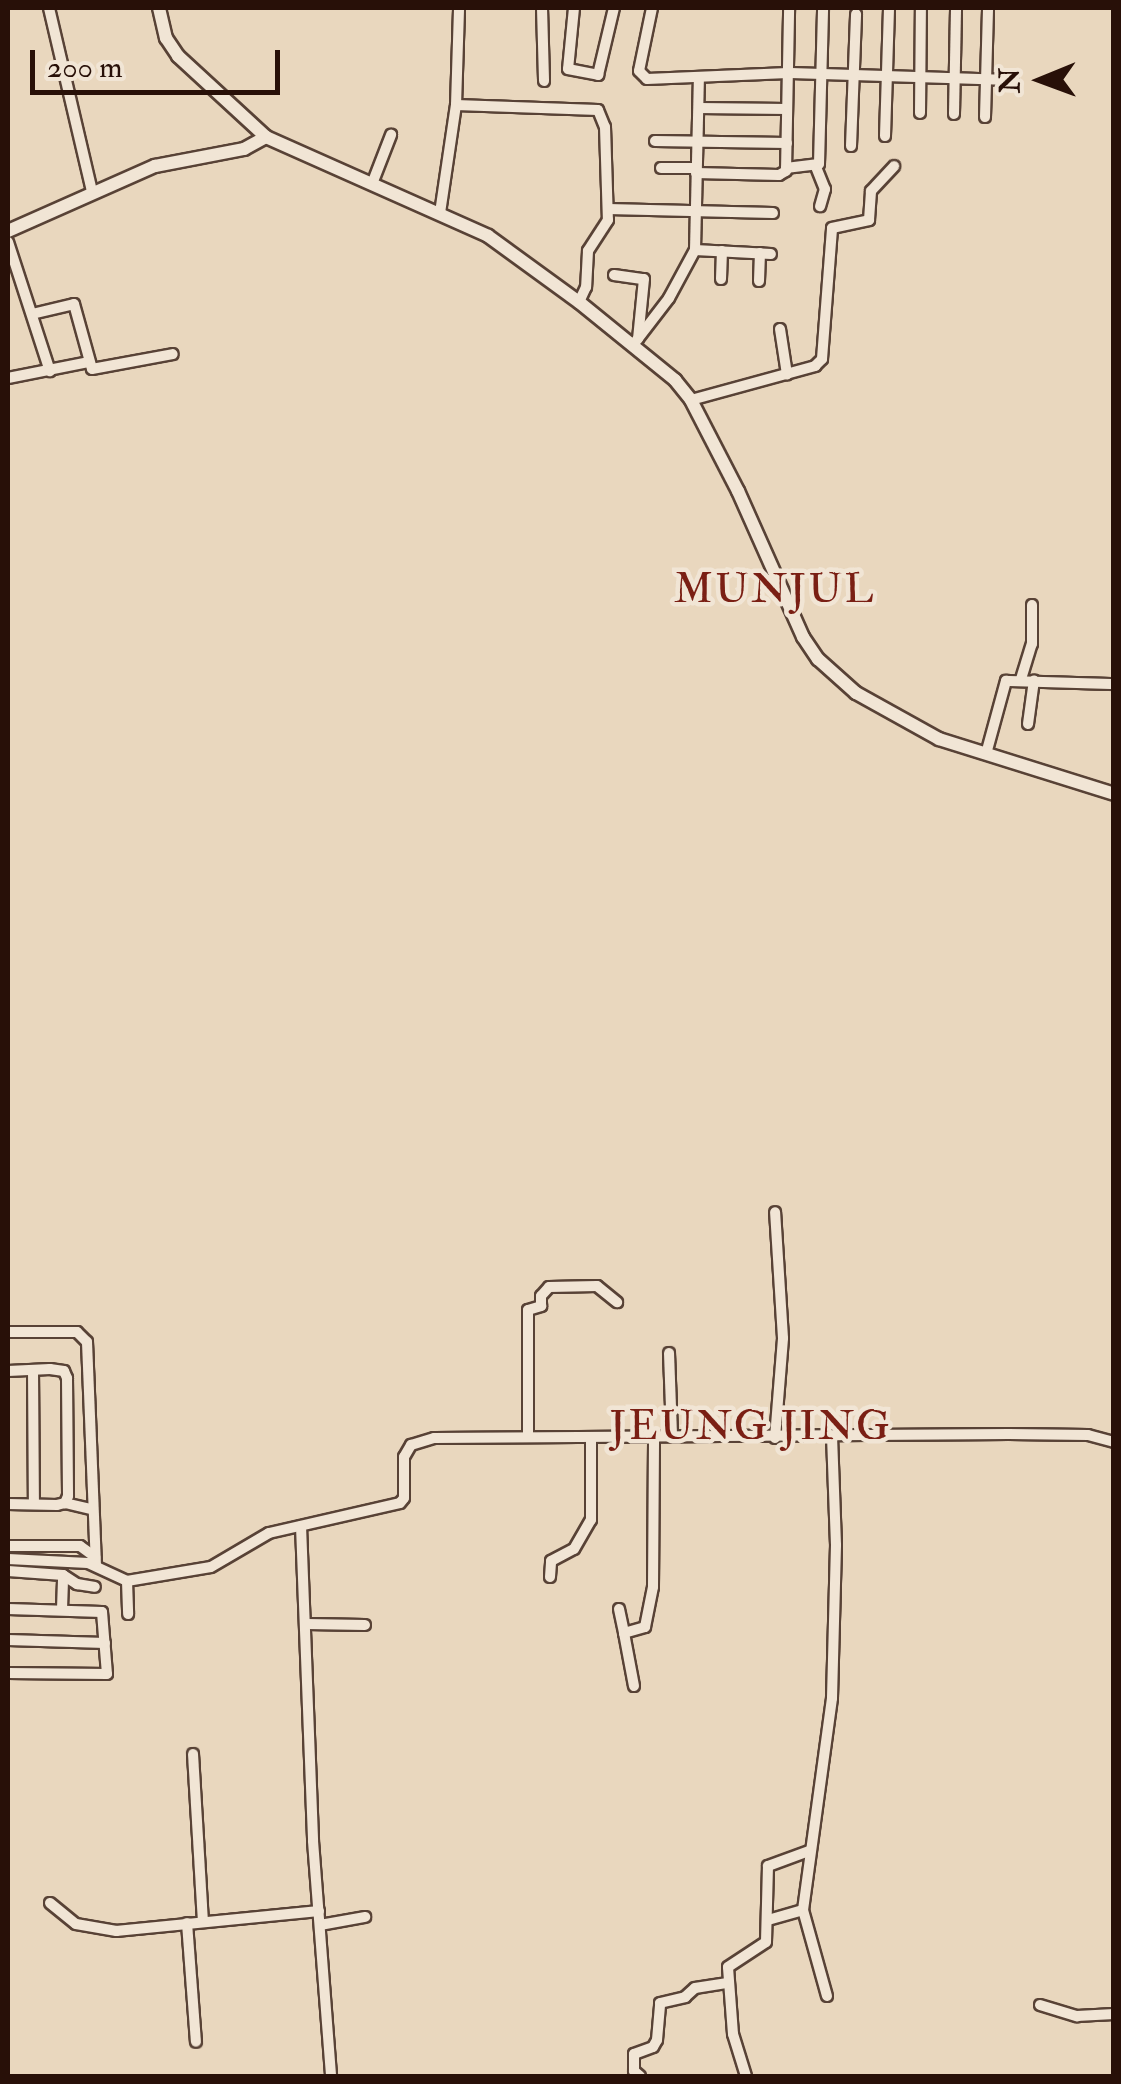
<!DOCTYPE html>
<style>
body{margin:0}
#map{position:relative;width:1121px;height:2084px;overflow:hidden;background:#e9d7be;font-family:"IM FELL Double Pica",serif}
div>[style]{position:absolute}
.roads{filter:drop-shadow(2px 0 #584236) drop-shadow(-2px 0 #584236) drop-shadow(0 2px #584236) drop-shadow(0 -2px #584236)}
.minor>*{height:10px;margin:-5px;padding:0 5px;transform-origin:5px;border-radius:5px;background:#f1e5d5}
.tertiary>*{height:12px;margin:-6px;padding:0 6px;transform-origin:6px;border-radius:6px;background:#f1e5d5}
span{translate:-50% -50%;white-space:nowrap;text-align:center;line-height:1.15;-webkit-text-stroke:9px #f1e5d5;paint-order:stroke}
.quarter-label{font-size:40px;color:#7a1f14;letter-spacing:2.5px}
.frame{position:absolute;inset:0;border:10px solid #281008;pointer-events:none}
.north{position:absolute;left:991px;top:30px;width:100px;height:100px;-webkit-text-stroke:8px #f1e5d5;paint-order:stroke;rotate:269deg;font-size:28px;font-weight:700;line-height:40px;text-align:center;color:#281008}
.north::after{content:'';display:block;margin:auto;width:35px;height:45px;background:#281008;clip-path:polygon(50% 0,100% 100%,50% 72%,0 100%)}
.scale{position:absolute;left:30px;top:50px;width:250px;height:45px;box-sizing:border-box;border:5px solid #281008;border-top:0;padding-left:12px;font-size:30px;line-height:35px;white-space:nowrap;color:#281008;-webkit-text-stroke:8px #f1e5d5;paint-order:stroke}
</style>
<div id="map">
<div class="roads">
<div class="minor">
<i style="left:49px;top:8px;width:189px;rotate:76.8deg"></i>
<i style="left:542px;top:8px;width:73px;rotate:88.4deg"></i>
<i style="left:574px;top:8px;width:61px;rotate:95.6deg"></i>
<i style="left:568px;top:69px;width:31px;rotate:11deg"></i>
<i style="left:598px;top:75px;width:69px;rotate:-76.6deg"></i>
<i style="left:652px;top:8px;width:64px;rotate:101.7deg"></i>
<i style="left:639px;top:71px;width:11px;rotate:45deg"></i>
<i style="left:647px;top:79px;width:141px;rotate:-2.4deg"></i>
<i style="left:788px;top:73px;width:225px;rotate:1.8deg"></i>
<i style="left:456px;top:105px;width:142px;rotate:2deg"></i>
<i style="left:598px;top:110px;width:18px;rotate:68deg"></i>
<i style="left:605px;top:127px;width:93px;rotate:88.2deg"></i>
<i style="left:608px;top:220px;width:37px;rotate:123deg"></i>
<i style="left:588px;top:251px;width:36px;rotate:93deg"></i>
<i style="left:586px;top:287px;width:17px;rotate:115deg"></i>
<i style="left:699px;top:108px;width:88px;rotate:0.7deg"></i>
<i style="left:920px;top:113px;width:105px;rotate:-89.5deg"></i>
<i style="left:954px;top:114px;width:106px;rotate:-88.9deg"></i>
<i style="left:985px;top:117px;width:109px;rotate:-88.4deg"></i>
<i style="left:885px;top:136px;width:128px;rotate:-88.2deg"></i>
<i style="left:655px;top:141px;width:132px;rotate:0.9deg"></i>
<i style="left:851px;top:146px;width:132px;rotate:-87.8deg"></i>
<i style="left:816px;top:167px;width:24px;rotate:68deg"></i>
<i style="left:825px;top:189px;width:18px;rotate:106deg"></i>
<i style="left:661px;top:168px;width:35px"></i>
<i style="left:786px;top:168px;width:33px;rotate:-7deg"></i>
<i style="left:819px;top:164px;width:156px;rotate:-88.5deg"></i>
<i style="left:696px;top:173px;width:83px;rotate:1.4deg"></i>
<i style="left:779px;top:175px;width:8px;rotate:-30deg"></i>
<i style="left:786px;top:171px;width:163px;rotate:-88.9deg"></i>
<i style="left:372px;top:184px;width:53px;rotate:-68.8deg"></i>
<i style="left:608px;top:209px;width:165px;rotate:1.4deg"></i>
<i style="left:440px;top:213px;width:109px;rotate:-81.6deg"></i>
<i style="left:456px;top:105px;width:97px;rotate:-88.2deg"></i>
<i style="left:8px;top:242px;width:136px;rotate:72deg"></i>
<i style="left:695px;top:250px;width:76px;rotate:3deg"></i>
<i style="left:614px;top:275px;width:30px;rotate:8deg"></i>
<i style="left:644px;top:279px;width:60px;rotate:95.7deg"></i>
<i style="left:721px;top:279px;width:28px;rotate:-88deg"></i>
<i style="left:759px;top:281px;width:28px;rotate:-88deg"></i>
<i style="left:32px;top:314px;width:43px;rotate:-13.4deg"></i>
<i style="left:74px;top:304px;width:67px;rotate:74.5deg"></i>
<i style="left:92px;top:369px;width:82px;rotate:-10.5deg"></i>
<i style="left:780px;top:329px;width:46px;rotate:81.2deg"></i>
<i style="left:633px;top:345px;width:59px;rotate:-52.5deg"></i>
<i style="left:669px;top:298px;width:55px;rotate:-61.6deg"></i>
<i style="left:695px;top:250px;width:173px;rotate:-88.7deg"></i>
<i style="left:8px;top:378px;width:83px;rotate:-11.2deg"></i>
<i style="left:691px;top:400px;width:129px;rotate:-15.3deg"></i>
<i style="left:815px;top:366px;width:10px;rotate:-45deg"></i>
<i style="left:822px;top:359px;width:131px;rotate:-85.6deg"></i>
<i style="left:832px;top:228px;width:38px;rotate:-12deg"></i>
<i style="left:869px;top:220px;width:29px;rotate:-86deg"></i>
<i style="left:871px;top:191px;width:34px;rotate:-47deg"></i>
<i style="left:1021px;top:679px;width:37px;rotate:-73deg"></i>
<i style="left:1032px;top:644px;width:39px;rotate:-90deg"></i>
<i style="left:1028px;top:724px;width:44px;rotate:-82.2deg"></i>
<i style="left:986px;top:754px;width:76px;rotate:-74.7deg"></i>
<i style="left:1006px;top:681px;width:108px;rotate:1.6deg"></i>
<i style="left:8px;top:1332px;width:69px"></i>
<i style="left:77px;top:1332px;width:14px;rotate:45deg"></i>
<i style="left:87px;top:1342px;width:224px;rotate:87.7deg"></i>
<i style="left:669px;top:1353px;width:83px;rotate:87.9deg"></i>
<i style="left:33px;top:1370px;width:134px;rotate:89.6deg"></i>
<i style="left:8px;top:1371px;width:42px;rotate:-2.7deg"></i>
<i style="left:50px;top:1369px;width:14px;rotate:8deg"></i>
<i style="left:64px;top:1371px;width:8px;rotate:67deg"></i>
<i style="left:67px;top:1378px;width:118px;rotate:89.5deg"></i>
<i style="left:68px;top:1496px;width:8px;rotate:113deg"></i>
<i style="left:65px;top:1503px;width:8px;rotate:166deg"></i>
<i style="left:57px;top:1505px;width:49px;rotate:-178.8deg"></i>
<i style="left:528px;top:1437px;width:127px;rotate:-90deg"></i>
<i style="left:528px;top:1310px;width:14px;rotate:-17deg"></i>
<i style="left:541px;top:1306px;width:10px;rotate:-90deg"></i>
<i style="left:541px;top:1296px;width:12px;rotate:-48deg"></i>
<i style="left:549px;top:1287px;width:48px;rotate:-1.2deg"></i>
<i style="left:597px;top:1286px;width:26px;rotate:39deg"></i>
<i style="left:775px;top:1438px;width:100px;rotate:-85.4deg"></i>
<i style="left:783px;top:1338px;width:126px;rotate:-93.6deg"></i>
<i style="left:65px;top:1503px;width:28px;rotate:13deg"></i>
<i style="left:301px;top:1526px;width:315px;rotate:87.8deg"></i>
<i style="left:313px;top:1841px;width:236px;rotate:85.6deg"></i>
<i style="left:8px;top:1546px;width:72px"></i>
<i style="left:80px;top:1546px;width:19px;rotate:36deg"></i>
<i style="left:8px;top:1559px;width:80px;rotate:2.9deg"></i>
<i style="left:88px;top:1563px;width:43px;rotate:24.8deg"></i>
<i style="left:127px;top:1581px;width:85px;rotate:-9.5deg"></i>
<i style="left:211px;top:1567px;width:67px;rotate:-30.4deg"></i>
<i style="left:269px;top:1533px;width:134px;rotate:-12.9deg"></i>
<i style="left:400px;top:1503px;width:6px;rotate:-51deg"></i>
<i style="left:404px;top:1498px;width:41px;rotate:-90deg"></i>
<i style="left:404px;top:1457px;width:14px;rotate:-60deg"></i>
<i style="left:411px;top:1445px;width:24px;rotate:-17deg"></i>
<i style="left:434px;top:1438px;width:575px;rotate:-0.4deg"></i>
<i style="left:1009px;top:1434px;width:79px;rotate:0.7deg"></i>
<i style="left:1088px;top:1435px;width:27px;rotate:15deg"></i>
<i style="left:8px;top:1571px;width:55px;rotate:4.2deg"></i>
<i style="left:63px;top:1575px;width:17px;rotate:33deg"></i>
<i style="left:77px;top:1584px;width:18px;rotate:9deg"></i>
<i style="left:550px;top:1577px;width:16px;rotate:-86deg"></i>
<i style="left:551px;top:1561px;width:26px;rotate:-28deg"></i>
<i style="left:574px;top:1549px;width:34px;rotate:-60deg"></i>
<i style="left:591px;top:1520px;width:83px;rotate:-90deg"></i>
<i style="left:127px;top:1581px;width:33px;rotate:88deg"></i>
<i style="left:8px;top:1609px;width:94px;rotate:1.8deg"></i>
<i style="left:102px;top:1612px;width:62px;rotate:85.4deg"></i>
<i style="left:107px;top:1674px;width:99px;rotate:-179.4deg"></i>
<i style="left:62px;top:1609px;width:34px;rotate:-88deg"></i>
<i style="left:619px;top:1609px;width:25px;rotate:78deg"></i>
<i style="left:307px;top:1624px;width:58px;rotate:1deg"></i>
<i style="left:8px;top:1640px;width:97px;rotate:1.8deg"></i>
<i style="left:634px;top:1686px;width:54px;rotate:-100.7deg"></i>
<i style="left:624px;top:1633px;width:22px;rotate:-16deg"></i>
<i style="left:645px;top:1627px;width:41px;rotate:-78.7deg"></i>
<i style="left:653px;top:1587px;width:151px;rotate:-89.6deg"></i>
<i style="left:193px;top:1754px;width:166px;rotate:86.6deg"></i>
<i style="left:50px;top:1903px;width:33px;rotate:39deg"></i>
<i style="left:76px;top:1924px;width:41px;rotate:9.9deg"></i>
<i style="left:116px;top:1931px;width:204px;rotate:-5.6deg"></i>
<i style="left:768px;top:1920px;width:36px;rotate:-16deg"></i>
<i style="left:187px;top:1923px;width:119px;rotate:85.7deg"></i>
<i style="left:320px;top:1925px;width:46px;rotate:-10.1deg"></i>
<i style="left:827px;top:1996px;width:89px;rotate:-105.6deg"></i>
<i style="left:803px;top:1910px;width:214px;rotate:-82.2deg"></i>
<i style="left:832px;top:1698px;width:153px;rotate:-88.5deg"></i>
<i style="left:836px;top:1545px;width:108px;rotate:-92.1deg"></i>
<i style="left:1040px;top:2005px;width:39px;rotate:17deg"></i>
<i style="left:1077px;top:2016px;width:37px;rotate:-3deg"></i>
<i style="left:640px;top:2076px;width:8px;rotate:-140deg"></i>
<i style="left:634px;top:2071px;width:17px;rotate:-90deg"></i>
<i style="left:634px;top:2054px;width:20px;rotate:-20deg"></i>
<i style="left:653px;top:2047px;width:8px;rotate:-60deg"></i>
<i style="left:657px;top:2040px;width:37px;rotate:-85deg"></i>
<i style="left:660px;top:2003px;width:26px;rotate:-13deg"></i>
<i style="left:685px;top:1997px;width:13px;rotate:-42deg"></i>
<i style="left:695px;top:1988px;width:33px;rotate:-9deg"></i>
<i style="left:746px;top:2076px;width:44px;rotate:-107.2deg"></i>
<i style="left:733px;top:2034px;width:67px;rotate:-94.3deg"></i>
<i style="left:728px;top:1967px;width:45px;rotate:-33.3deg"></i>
<i style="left:766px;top:1942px;width:76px;rotate:-88.5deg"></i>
<i style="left:768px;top:1866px;width:44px;rotate:-20.1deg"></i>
</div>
<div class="tertiary">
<i style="left:159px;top:8px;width:31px;rotate:77deg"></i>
<i style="left:166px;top:38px;width:22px;rotate:56deg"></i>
<i style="left:178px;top:56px;width:120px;rotate:42.6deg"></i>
<i style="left:266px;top:137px;width:243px;rotate:24deg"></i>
<i style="left:488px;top:236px;width:112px;rotate:36deg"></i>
<i style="left:579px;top:302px;width:124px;rotate:39.1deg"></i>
<i style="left:675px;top:380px;width:26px;rotate:51deg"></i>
<i style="left:691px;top:400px;width:102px;rotate:62.7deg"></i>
<i style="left:738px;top:491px;width:160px;rotate:66deg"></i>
<i style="left:803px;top:637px;width:27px;rotate:56deg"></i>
<i style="left:818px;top:659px;width:51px;rotate:41.8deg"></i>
<i style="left:856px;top:693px;width:95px;rotate:29deg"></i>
<i style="left:939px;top:739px;width:183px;rotate:17.4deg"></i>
<i style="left:8px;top:231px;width:161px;rotate:-23.9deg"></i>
<i style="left:155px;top:166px;width:91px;rotate:-10.8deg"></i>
<i style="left:244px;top:149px;width:25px;rotate:-29deg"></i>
</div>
</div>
<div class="quarter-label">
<span style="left:775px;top:590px">MUNJUL</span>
<span style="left:751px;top:1427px">JEUNG JING</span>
</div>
<div class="frame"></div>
<div class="north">N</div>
<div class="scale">200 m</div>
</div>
